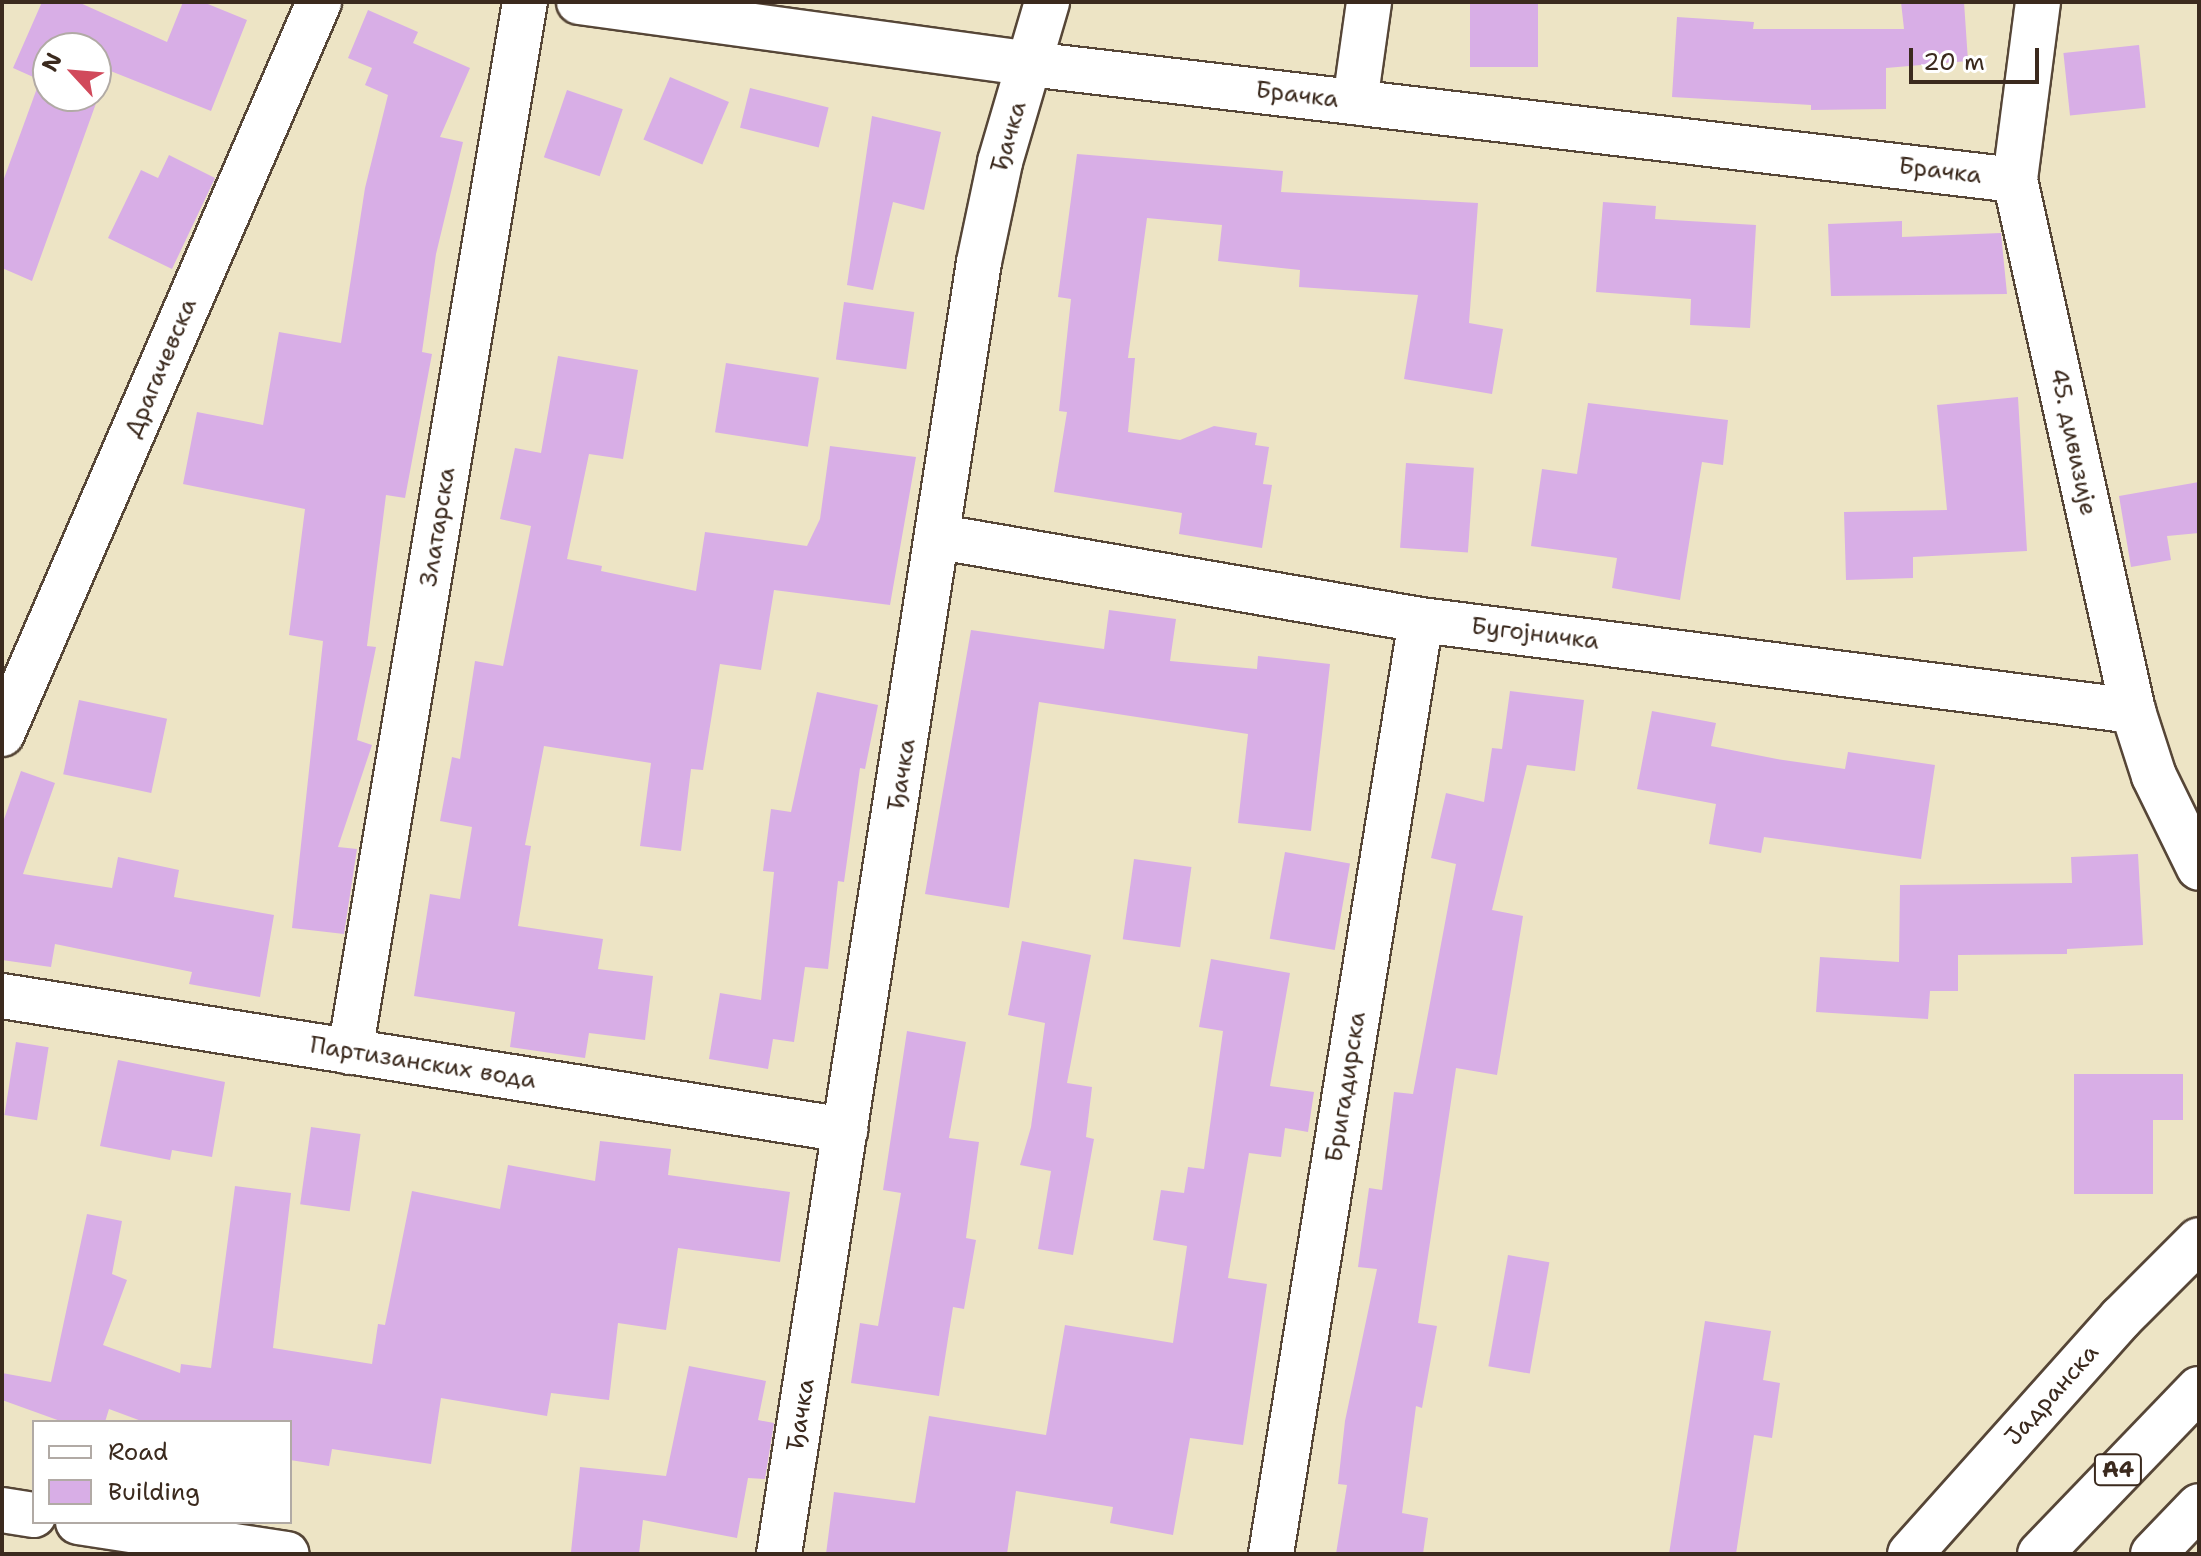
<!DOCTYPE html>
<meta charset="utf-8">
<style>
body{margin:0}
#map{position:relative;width:2201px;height:1556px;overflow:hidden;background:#ede4c5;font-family:"Shantell Sans",sans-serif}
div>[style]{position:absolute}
.building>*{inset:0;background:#d8aee6;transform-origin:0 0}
.roads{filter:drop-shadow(2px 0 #564637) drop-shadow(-2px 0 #564637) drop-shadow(0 2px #564637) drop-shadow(0 -2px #564637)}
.minor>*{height:44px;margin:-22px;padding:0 22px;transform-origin:22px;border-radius:22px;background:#fff}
.tertiary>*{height:44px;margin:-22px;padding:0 22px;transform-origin:22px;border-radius:22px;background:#fff}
.motorway>*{height:44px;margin:-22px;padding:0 22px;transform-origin:22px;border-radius:22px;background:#fff}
span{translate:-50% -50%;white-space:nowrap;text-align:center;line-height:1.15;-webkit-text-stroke:8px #fff;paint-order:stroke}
.shield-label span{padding:2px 6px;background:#fff;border:2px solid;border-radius:6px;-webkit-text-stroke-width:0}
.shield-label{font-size:22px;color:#3b2a1e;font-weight:700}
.street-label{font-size:24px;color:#3b2a1e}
.frame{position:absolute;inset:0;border:4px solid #3b2a1e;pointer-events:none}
.legend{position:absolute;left:32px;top:1420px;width:260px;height:104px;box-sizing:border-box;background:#fff;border:2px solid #b1aaa5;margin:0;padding:10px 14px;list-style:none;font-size:24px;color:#3b2a1e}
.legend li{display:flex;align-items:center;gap:16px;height:40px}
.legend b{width:40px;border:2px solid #b1aaa5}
.north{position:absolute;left:32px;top:32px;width:80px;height:80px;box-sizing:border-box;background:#fff;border:2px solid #b1aaa5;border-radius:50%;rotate:296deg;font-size:22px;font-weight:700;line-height:32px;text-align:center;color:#3b2a1e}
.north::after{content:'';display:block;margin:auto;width:28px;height:36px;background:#d1495b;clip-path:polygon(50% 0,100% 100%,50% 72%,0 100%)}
.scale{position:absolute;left:1909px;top:48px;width:130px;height:36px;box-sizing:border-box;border:4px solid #3b2a1e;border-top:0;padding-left:10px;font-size:24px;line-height:28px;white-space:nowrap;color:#3b2a1e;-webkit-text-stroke:6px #fff;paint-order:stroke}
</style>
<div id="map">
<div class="building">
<i style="clip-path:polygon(evenodd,42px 2px,78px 2px,167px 42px,183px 2px,203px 2px,247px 20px,211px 111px,108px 70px,32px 281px,2px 268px,2px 184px,40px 80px,13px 68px,42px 2px,48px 48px,96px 48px,96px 96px,48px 96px,48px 48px)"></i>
<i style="left:1470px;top:2px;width:68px;height:65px"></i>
<i style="clip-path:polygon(1901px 2px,1964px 2px,1968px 61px,1886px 68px,1886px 109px,1811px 110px,1811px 105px,1672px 97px,1677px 17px,1754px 22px,1753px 29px,1904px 29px)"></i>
<i style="clip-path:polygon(368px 10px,418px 32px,413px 43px,470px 68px,440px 137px,463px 142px,436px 254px,422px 352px,432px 354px,405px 498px,386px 495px,367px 646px,376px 647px,357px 740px,372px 745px,338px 847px,357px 849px,344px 934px,292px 928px,323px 641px,289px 635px,305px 509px,183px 484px,197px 412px,263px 425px,279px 332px,341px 343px,365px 188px,388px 95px,365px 85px,372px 68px,348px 58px)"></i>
<i style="left:2139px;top:45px;width:63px;height:76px;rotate:84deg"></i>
<i style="left:670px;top:77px;width:64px;height:68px;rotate:23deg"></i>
<i style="left:750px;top:88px;width:81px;height:41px;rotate:14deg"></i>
<i style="left:567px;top:90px;width:59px;height:71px;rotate:19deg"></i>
<i style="clip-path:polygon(872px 116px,941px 132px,924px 210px,893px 202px,873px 290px,847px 285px)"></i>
<i style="clip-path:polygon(1077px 154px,1283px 171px,1281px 192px,1478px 203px,1469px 323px,1503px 329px,1492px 394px,1404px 379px,1418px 295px,1299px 287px,1300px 270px,1218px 261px,1222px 225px,1147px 218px,1128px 358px,1135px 358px,1128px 432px,1180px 440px,1214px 426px,1257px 433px,1255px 445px,1269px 447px,1263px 484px,1272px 485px,1262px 548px,1179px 534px,1182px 513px,1054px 492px,1067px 412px,1059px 411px,1071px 299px,1058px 297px)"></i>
<i style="clip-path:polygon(169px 155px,215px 178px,172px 269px,108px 238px,141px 170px,158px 178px)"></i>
<i style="clip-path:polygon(1603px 202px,1656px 206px,1655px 219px,1756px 225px,1750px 328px,1690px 325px,1691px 299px,1596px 292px)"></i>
<i style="clip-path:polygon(1902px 221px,1902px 237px,2001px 233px,2007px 294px,1831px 296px,1828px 224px)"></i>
<i style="left:844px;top:302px;width:71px;height:58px;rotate:8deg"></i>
<i style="clip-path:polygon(558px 356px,638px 370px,623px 459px,589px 454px,567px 559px,602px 566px,601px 571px,696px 591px,705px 532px,807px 546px,820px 519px,830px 446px,916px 457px,890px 605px,774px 590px,761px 670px,720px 664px,703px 770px,691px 769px,681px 851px,640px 846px,651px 763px,544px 746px,525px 845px,531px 846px,518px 926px,603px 939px,598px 969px,653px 976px,645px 1040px,589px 1033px,585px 1058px,510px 1047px,515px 1012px,414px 996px,430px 894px,460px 899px,472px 827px,440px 821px,452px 757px,460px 759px,475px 661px,503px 666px,531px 526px,500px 519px,515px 448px,541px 453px)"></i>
<i style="left:726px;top:363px;width:94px;height:70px;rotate:9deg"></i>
<i style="clip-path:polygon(2018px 397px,2027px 551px,1913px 557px,1913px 578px,1846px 580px,1844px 512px,1947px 510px,1937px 405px)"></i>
<i style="clip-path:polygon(1588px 403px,1728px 420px,1723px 465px,1702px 462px,1680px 600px,1612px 588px,1617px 558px,1531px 546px,1542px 469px,1577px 474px)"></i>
<i style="left:1406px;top:463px;width:68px;height:85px;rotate:4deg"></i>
<i style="clip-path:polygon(2199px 482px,2199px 533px,2167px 536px,2171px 560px,2131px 567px,2119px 496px)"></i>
<i style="clip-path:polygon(1109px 610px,1176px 619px,1170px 661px,1257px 669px,1258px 656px,1330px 664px,1311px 831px,1238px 823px,1248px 734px,1039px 702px,1009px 908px,925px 894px,971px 630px,1104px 649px)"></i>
<i style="clip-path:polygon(1510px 691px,1584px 700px,1575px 771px,1527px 765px,1492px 910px,1523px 916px,1497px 1075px,1456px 1068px,1418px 1323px,1437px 1326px,1422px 1408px,1416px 1406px,1402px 1513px,1428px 1518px,1423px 1554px,1336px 1554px,1347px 1485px,1338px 1484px,1345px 1421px,1377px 1269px,1358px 1267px,1369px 1188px,1382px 1190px,1394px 1092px,1413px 1094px,1456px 864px,1431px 858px,1446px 793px,1484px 802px,1492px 748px,1502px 749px)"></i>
<i style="clip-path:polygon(817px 692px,878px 705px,865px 769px,860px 768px,844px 882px,838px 881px,828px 969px,805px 967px,794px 1042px,773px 1039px,768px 1069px,709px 1059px,720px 993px,761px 1000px,774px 872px,763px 871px,771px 809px,791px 812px)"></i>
<i style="left:79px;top:700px;width:90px;height:76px;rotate:12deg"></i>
<i style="clip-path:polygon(1652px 711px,1716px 723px,1711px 746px,1777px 759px,1845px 769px,1848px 752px,1935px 765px,1921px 859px,1764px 837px,1761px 853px,1709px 844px,1716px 804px,1637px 789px)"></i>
<i style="clip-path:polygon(21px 771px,55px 783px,23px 874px,112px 888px,118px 857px,179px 870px,174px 897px,274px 915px,260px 997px,189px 984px,192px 972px,55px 944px,51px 967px,2px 960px,2px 825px)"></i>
<i style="left:1285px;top:852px;width:66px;height:88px;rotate:10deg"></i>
<i style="clip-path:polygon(2138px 854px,2143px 945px,2067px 949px,2067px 954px,1958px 955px,1958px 991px,1930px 991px,1928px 1019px,1816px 1012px,1820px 957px,1899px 962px,1900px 885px,2072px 883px,2071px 857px)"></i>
<i style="left:1134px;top:859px;width:58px;height:81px;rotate:8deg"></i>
<i style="clip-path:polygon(1022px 941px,1091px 955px,1067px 1083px,1092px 1087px,1086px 1137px,1094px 1139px,1073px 1255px,1038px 1249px,1051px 1171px,1020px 1165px,1031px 1127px,1045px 1023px,1008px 1015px)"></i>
<i style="clip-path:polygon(1211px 959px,1290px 973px,1270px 1086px,1314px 1092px,1308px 1132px,1285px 1128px,1281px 1157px,1249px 1153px,1228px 1278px,1267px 1284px,1243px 1445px,1190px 1438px,1173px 1535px,1110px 1523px,1113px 1507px,1016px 1491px,1007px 1554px,826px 1554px,834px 1492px,915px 1503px,929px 1416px,1046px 1435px,1065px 1325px,1173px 1343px,1187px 1246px,1153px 1240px,1161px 1190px,1184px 1193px,1188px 1167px,1204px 1169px,1223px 1031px,1199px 1027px)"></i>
<i style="clip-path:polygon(907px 1031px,966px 1042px,949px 1138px,979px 1142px,966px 1238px,976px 1240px,964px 1309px,953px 1307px,939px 1396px,851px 1383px,860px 1323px,878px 1326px,901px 1193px,883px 1190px)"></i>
<i style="left:16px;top:1042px;width:33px;height:74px;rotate:9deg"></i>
<i style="clip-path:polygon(118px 1060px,225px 1082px,212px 1157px,172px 1150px,170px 1160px,100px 1146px)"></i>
<i style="clip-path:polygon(2074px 1074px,2183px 1074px,2183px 1120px,2153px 1120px,2153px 1194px,2074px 1194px)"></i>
<i style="left:311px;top:1127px;width:50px;height:78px;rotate:8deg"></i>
<i style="clip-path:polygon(600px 1141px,671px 1149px,668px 1175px,790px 1192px,780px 1262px,678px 1248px,666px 1330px,618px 1323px,609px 1400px,551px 1393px,547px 1416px,441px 1398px,431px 1464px,332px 1449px,329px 1466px,290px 1460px,290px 1422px,144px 1422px,109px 1409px,105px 1422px,63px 1422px,2px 1400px,2px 1373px,51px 1382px,87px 1214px,122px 1221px,112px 1274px,127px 1280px,103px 1345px,180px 1373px,181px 1364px,211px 1368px,235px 1186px,291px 1193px,273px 1348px,372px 1364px,378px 1324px,385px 1325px,412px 1191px,500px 1209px,508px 1165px,595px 1181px)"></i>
<i style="left:1508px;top:1255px;width:42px;height:113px;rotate:10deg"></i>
<i style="clip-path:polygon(1705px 1321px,1771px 1331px,1763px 1380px,1780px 1383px,1772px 1438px,1754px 1435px,1736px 1554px,1669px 1554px)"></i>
<i style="clip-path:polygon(689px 1366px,766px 1381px,758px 1420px,774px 1423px,765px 1479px,748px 1478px,737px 1538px,643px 1520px,639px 1554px,571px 1552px,580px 1467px,666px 1476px)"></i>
</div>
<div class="roads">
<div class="minor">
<i style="left:579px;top:2px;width:455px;rotate:7.8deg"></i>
<i style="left:1030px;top:64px;width:992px;rotate:6.72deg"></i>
<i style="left:2038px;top:2px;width:179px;rotate:97.4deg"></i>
<i style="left:2015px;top:180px;width:544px;rotate:77.47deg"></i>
<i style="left:2133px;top:711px;width:68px;rotate:72.1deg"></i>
<i style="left:2154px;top:776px;width:102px;rotate:63.9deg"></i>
<i style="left:1355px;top:102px;width:101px;rotate:-82deg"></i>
<i style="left:940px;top:537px;width:488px;rotate:9.8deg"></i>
<i style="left:1421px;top:620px;width:718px;rotate:7.28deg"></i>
<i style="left:2px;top:734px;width:798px;rotate:-66.58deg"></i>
<i style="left:2px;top:996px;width:854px;rotate:9.03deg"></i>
<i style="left:350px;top:1052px;width:1064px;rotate:-80.54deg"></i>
<i style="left:2px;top:1510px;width:32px;rotate:9deg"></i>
<i style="left:78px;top:1522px;width:211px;rotate:8.7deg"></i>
<i style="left:779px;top:1554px;width:1307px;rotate:-81.2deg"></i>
<i style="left:979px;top:262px;width:102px;rotate:-78.1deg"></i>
<i style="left:1000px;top:162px;width:167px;rotate:-73.6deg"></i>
<i style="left:1271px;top:1554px;width:946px;rotate:-80.88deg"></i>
</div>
<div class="tertiary">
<i style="left:1910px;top:1554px;width:317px;rotate:-48.2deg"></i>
<i style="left:2121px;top:1318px;width:110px;rotate:-45deg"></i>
</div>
<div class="motorway">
<i style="left:2040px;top:1554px;width:229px;rotate:-46.1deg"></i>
<i style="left:2153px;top:1554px;width:66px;rotate:-46.2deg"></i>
</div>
</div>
<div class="shield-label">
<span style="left:2118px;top:1470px">A4</span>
</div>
<div class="street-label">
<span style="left:1297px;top:95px;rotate:7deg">Брачка</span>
<span style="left:1009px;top:137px;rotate:-74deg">Ђачка</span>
<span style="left:1940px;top:171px;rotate:7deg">Брачка</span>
<span style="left:161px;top:368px;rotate:-67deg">Драгачевска</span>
<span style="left:2073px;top:442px;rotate:78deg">45. дивизије</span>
<span style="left:438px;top:527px;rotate:-81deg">Златарска</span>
<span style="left:1535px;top:634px;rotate:7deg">Бугојничка</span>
<span style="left:902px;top:775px;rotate:-81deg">Ђачка</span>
<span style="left:423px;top:1063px;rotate:9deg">Партизанских вода</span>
<span style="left:1346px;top:1087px;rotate:-81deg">Бригадирска</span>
<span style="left:2052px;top:1395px;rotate:-48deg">Јадранска</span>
<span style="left:801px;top:1415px;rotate:-81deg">Ђачка</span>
</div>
<div class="frame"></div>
<ul class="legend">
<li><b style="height:10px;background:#fff"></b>Road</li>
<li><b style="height:22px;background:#d8aee6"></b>Building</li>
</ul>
<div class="north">N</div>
<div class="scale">20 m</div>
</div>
